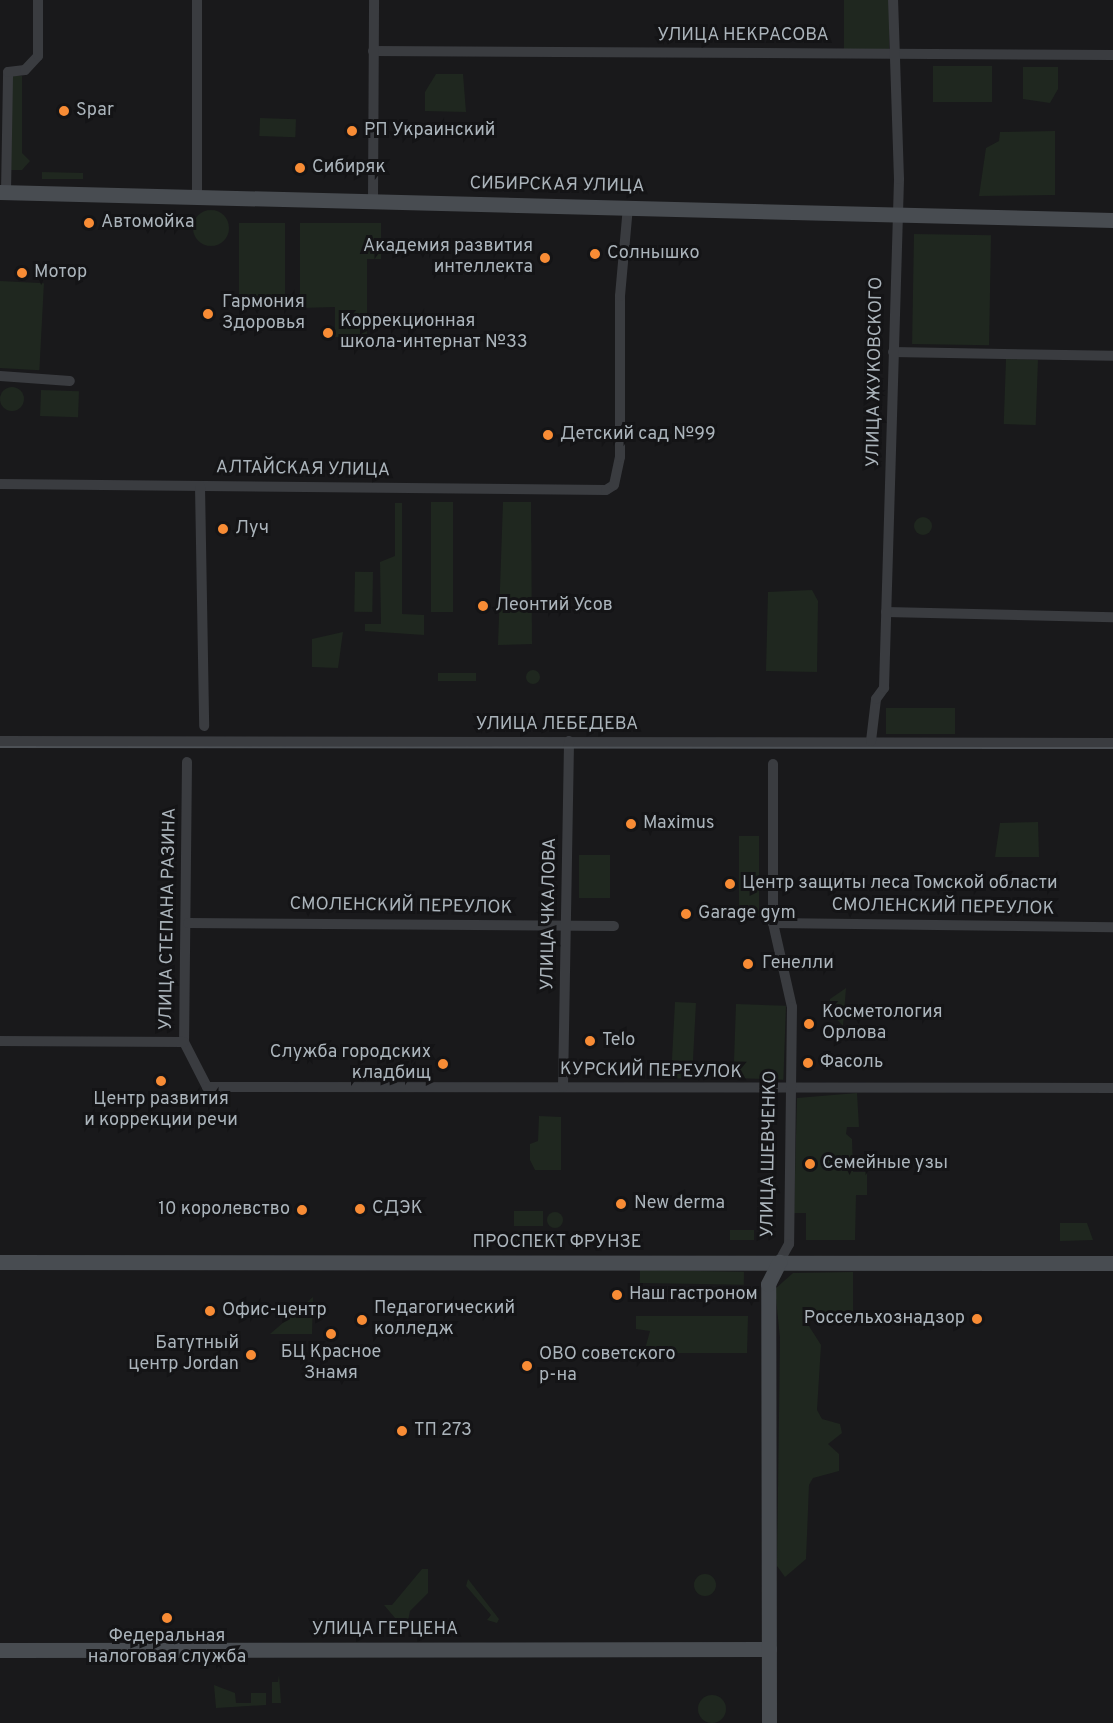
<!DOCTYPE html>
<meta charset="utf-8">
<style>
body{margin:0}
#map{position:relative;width:1113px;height:1723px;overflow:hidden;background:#19191b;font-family:Overpass,sans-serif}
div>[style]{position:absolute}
.green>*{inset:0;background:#1f271f;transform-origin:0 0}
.round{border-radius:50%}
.street>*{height:10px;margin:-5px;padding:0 5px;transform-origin:5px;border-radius:5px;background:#3a3c40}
.secondary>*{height:15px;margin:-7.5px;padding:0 7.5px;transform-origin:7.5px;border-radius:7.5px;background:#484c51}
.tram>*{height:1.5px;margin:-0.75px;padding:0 0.75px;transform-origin:0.75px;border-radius:0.75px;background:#4d5156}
.dots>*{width:16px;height:16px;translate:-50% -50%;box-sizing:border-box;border:3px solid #141416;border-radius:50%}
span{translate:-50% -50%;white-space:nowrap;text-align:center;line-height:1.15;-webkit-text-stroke:6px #141416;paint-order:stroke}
.street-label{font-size:18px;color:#abb4bb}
.poi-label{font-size:18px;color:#abb4bb}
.left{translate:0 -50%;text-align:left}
.right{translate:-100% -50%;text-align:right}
</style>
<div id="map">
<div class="green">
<i style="left:844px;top:0;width:45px;height:51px"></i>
<i style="left:933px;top:66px;width:59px;height:36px"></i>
<i style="clip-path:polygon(1023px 67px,1058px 67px,1058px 89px,1050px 103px,1023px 99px)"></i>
<i style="clip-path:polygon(436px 74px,463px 74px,466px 112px,425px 111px,425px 92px)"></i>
<i style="clip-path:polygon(9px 76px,22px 76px,22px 153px,30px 161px,22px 170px,10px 170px)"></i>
<i style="left:260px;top:118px;width:36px;height:18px;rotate:2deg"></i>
<i style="clip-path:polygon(1055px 131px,1055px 195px,979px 196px,986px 148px,999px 141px,1000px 132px)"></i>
<i style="clip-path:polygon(42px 172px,83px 173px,83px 179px,42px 179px)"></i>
<i class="round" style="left:193px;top:210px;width:36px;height:36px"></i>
<i style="left:239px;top:223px;width:46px;height:85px"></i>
<i style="clip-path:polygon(300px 223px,381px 223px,381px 259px,367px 259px,367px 336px,335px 337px,335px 307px,300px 308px)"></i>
<i style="left:914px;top:234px;width:77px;height:110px;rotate:1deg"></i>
<i style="left:0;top:281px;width:44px;height:87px;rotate:3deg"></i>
<i style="left:1006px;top:359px;width:32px;height:65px;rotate:2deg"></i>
<i class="round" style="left:0;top:387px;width:24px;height:24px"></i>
<i style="left:41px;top:390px;width:38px;height:26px;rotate:2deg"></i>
<i style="left:431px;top:502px;width:22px;height:110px"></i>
<i style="clip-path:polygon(503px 502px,531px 502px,532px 644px,498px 645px)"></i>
<i style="clip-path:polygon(395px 503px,402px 503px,402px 614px,424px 615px,424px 635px,365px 631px,365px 624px,381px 624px,380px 562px,395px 556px)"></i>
<i class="round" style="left:914px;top:517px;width:18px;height:18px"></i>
<i style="left:373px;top:572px;width:40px;height:18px;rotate:91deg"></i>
<i style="clip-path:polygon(812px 590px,818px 601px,817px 672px,766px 671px,768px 592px)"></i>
<i style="clip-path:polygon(343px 632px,338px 668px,312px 667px,312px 639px)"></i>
<i class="round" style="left:526px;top:670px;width:14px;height:14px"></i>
<i style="left:438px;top:673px;width:38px;height:8px"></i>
<i style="left:886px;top:708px;width:69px;height:26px"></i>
<i style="clip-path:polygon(1038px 822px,1039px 857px,995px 857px,1000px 823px)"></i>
<i style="left:739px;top:836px;width:20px;height:80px"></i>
<i style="left:579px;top:855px;width:31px;height:43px"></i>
<i style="clip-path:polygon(846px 988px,843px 1026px,829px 1011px,830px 999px)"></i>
<i style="left:675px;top:1002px;width:21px;height:76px;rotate:3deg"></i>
<i style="left:736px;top:1004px;width:50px;height:74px;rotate:2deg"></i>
<i style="clip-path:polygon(857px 1093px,859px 1127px,847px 1127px,846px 1134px,852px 1139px,853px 1172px,867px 1172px,867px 1195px,856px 1195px,855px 1240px,806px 1240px,806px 1213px,794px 1213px,797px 1098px)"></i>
<i style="clip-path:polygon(539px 1116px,561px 1117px,561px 1170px,535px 1170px,530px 1160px,530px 1144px,538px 1141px)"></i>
<i style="left:514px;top:1211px;width:29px;height:15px"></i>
<i class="round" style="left:547px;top:1212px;width:16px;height:16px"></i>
<i style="clip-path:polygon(1060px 1223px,1087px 1223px,1093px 1240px,1060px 1241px)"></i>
<i style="left:730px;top:1230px;width:24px;height:10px"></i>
<i style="left:516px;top:1231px;width:44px;height:13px"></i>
<i style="left:640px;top:1270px;width:104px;height:13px;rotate:1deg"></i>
<i style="clip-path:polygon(853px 1272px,853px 1319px,819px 1313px,807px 1323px,821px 1345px,817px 1410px,822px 1419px,840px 1424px,842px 1433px,828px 1444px,839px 1454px,839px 1471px,813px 1478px,809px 1485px,806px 1559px,785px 1577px,777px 1566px,780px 1338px,775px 1289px,793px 1273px)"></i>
<i style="clip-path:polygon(313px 1297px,312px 1334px,270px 1334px)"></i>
<i style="clip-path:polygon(636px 1316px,748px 1316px,747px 1353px,644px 1353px,650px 1331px,636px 1329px)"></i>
<i style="clip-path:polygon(422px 1569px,428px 1569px,428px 1593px,410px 1611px,406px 1631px,384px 1605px,392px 1605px)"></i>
<i class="round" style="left:694px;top:1574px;width:22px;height:22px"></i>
<i style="clip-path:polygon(468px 1579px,499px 1619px,497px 1623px,487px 1620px,491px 1615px,466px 1586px)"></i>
<i style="clip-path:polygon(279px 1675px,281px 1703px,272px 1703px,272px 1682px,278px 1682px)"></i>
<i style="clip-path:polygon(214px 1685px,235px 1693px,236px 1703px,251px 1703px,251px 1693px,266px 1693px,266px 1705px,216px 1708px)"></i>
<i class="round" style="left:698px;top:1695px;width:28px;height:28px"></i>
</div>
<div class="street">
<i style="left:197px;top:0;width:197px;rotate:90deg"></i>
<i style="left:373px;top:51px;width:740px;rotate:0.31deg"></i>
<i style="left:6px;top:192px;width:120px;rotate:-89deg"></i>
<i style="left:8px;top:72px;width:17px;rotate:-7deg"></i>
<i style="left:25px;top:70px;width:19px;rotate:-47deg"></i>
<i style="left:38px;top:56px;width:56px;rotate:-90deg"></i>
<i style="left:373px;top:201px;width:201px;rotate:-89.7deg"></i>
<i style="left:893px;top:352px;width:220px;rotate:1deg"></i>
<i style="left:0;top:376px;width:70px;rotate:4.1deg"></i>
<i style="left:0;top:484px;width:606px;rotate:0.57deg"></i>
<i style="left:606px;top:490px;width:9px;rotate:-32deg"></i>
<i style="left:614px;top:485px;width:29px;rotate:-78deg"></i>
<i style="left:620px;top:457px;width:161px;rotate:-90deg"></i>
<i style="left:620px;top:296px;width:89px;rotate:-84.9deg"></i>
<i style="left:200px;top:486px;width:240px;rotate:89deg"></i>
<i style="left:886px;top:612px;width:227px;rotate:1.3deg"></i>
<i style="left:0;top:741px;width:1113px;rotate:0.1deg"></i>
<i style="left:871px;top:741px;width:42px;rotate:-83.2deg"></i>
<i style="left:876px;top:699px;width:14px;rotate:-54deg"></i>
<i style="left:884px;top:688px;width:509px;rotate:-88.31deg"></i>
<i style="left:899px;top:179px;width:179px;rotate:-91.9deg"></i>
<i style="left:187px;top:762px;width:280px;rotate:90.6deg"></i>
<i style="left:184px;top:1042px;width:51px;rotate:62.9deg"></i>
<i style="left:207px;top:1087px;width:906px;rotate:0.06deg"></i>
<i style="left:773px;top:764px;width:159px;rotate:90deg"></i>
<i style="left:773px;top:923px;width:86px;rotate:77.3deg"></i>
<i style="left:792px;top:1007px;width:237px;rotate:90.7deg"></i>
<i style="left:789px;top:1244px;width:21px;rotate:119deg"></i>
<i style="left:188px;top:923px;width:426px;rotate:0.4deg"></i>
<i style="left:773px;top:923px;width:340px;rotate:0.7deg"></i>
<i style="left:0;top:1041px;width:184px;rotate:0.3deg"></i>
<i style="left:563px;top:1087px;width:346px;rotate:-89deg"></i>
</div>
<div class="secondary">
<i style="left:0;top:192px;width:1113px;rotate:1.44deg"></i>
<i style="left:0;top:1262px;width:1113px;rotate:0.05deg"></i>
<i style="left:0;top:1650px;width:769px;rotate:-0.07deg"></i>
<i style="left:769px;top:1723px;width:439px;rotate:-90.1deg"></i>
<i style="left:768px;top:1284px;width:25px;rotate:-63deg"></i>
</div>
<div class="tram">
<i style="left:0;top:747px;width:1113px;rotate:0.05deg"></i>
</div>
<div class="dots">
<i style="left:64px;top:111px;background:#f88c35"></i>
<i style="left:352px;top:131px;background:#f88c35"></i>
<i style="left:300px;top:168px;background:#f88c35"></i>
<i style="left:89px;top:223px;background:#f88c35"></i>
<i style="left:595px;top:254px;background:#f88c35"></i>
<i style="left:545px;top:258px;background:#f88c35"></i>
<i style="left:22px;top:273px;background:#f88c35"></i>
<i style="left:208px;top:314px;background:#f88c35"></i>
<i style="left:328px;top:333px;background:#f88c35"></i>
<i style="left:548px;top:435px;background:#f88c35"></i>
<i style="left:223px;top:529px;background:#f88c35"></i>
<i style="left:483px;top:606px;background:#f88c35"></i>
<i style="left:631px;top:824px;background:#f88c35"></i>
<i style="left:730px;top:884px;background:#f88c35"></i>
<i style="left:686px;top:914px;background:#f88c35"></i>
<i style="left:748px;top:964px;background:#f88c35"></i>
<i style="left:809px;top:1024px;background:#f88c35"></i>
<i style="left:590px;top:1041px;background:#f88c35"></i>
<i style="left:808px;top:1063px;background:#f88c35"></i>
<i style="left:443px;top:1064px;background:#f88c35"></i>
<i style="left:161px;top:1081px;background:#f88c35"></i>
<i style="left:810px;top:1164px;background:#f88c35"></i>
<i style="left:621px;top:1204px;background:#f88c35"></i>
<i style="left:360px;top:1209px;background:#f88c35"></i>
<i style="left:302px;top:1210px;background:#f88c35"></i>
<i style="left:617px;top:1295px;background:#f88c35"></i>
<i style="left:210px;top:1311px;background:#f88c35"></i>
<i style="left:977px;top:1319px;background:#f88c35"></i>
<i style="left:362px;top:1320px;background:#f88c35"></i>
<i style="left:331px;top:1334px;background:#f88c35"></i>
<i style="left:251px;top:1355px;background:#f88c35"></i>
<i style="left:527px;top:1366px;background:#f88c35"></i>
<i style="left:402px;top:1431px;background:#f88c35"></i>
<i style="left:167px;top:1618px;background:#f88c35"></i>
</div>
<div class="street-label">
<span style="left:743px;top:36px">УЛИЦА НЕКРАСОВА</span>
<span style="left:557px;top:186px;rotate:1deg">СИБИРСКАЯ УЛИЦА</span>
<span style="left:876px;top:372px;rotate:-89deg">УЛИЦА ЖУКОВСКОГО</span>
<span style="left:303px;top:470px;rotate:1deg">АЛТАЙСКАЯ УЛИЦА</span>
<span style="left:557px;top:725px">УЛИЦА ЛЕБЕДЕВА</span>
<span style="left:401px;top:907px;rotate:1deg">СМОЛЕНСКИЙ ПЕРЕУЛОК</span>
<span style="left:943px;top:908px;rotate:1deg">СМОЛЕНСКИЙ ПЕРЕУЛОК</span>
<span style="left:550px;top:914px;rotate:-89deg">УЛИЦА ЧКАЛОВА</span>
<span style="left:169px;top:919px;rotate:-89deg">УЛИЦА СТЕПАНА РАЗИНА</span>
<span style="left:651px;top:1072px;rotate:1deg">КУРСКИЙ ПЕРЕУЛОК</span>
<span style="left:770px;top:1154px;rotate:-89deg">УЛИЦА ШЕВЧЕНКО</span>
<span style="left:557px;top:1243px">ПРОСПЕКТ ФРУНЗЕ</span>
<span style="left:385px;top:1630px">УЛИЦА ГЕРЦЕНА</span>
</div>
<div class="poi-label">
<span class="left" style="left:76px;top:111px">Spar</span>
<span class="left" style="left:364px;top:131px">РП Украинский</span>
<span class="left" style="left:312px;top:168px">Сибиряк</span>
<span class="left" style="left:101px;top:223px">Автомойка</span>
<span class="right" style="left:533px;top:258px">Академия развития<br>интеллекта</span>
<span class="left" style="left:607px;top:254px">Солнышко</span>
<span class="left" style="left:34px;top:273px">Мотор</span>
<span class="left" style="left:222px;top:314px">Гармония<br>Здоровья</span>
<span class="left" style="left:340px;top:333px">Коррекционная<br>школа-интернат №33</span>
<span class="left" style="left:560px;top:435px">Детский сад №99</span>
<span class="left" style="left:235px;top:529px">Луч</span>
<span class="left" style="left:495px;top:606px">Леонтий Усов</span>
<span class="left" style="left:643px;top:824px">Maximus</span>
<span class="left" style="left:742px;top:884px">Центр защиты леса Томской области</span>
<span class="left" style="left:698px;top:914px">Garage gym</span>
<span class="left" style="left:762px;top:964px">Генелли</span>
<span class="left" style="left:822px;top:1024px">Косметология<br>Орлова</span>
<span class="left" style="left:602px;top:1041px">Telo</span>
<span class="right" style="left:431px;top:1064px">Служба городских<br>кладбищ</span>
<span class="left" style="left:820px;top:1063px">Фасоль</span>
<span style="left:161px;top:1111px">Центр развития<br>и коррекции речи</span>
<span class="left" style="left:822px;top:1164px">Семейные узы</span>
<span class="left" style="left:634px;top:1204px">New derma</span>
<span class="left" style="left:372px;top:1209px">СДЭК</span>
<span class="right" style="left:290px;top:1210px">10 королевство</span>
<span class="left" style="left:629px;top:1295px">Наш гастроном</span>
<span class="left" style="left:374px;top:1320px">Педагогический<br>колледж</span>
<span class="left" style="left:222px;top:1311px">Офис-центр</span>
<span class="right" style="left:965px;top:1319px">Россельхознадзор</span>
<span class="right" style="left:239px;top:1355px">Батутный<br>центр Jordan</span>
<span style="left:331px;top:1364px">БЦ Красное<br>Знамя</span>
<span class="left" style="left:539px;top:1366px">ОВО советского<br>р-на</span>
<span class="left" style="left:414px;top:1431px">ТП 273</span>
<span style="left:167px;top:1648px">Федеральная<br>налоговая служба</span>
</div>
</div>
